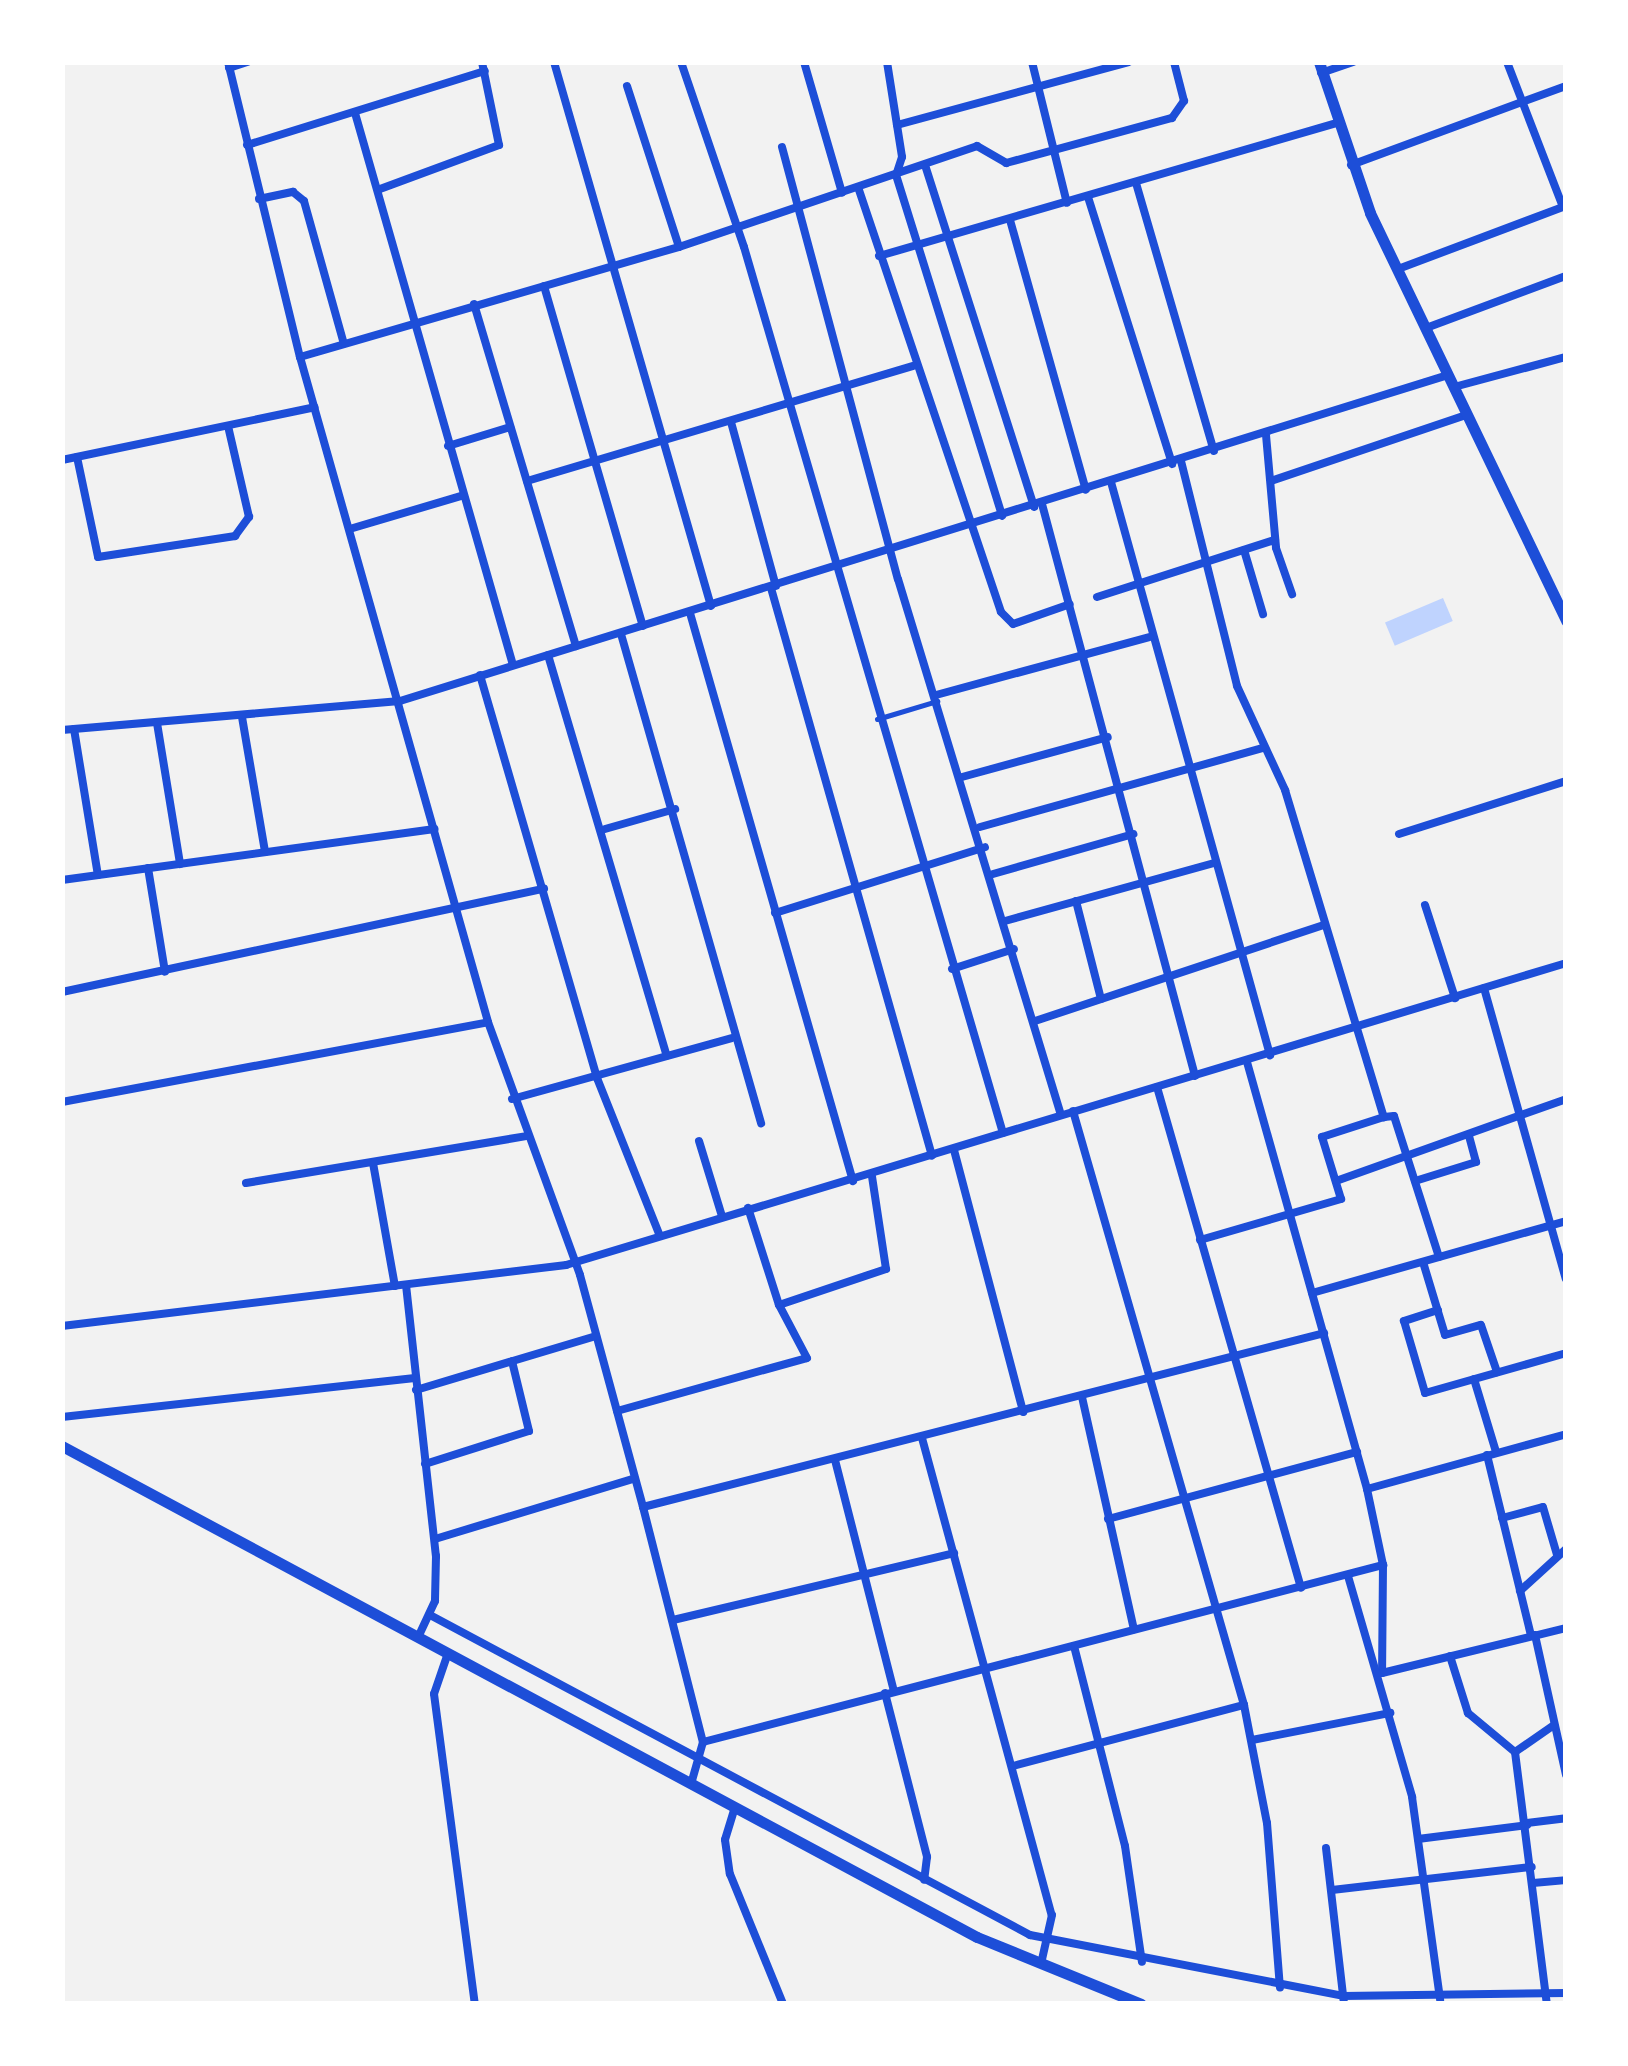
<!DOCTYPE html>
<style>
body{margin:0}
#map{position:relative;width:1628px;height:2066px;overflow:hidden;background:#f2f2f2;font-family:Commissioner,sans-serif}
div>[style]{position:absolute}
.water>*{inset:0;background:#bfd3fe;transform-origin:0 0}
.pedestrian>*{height:5px;margin:-2.5px;padding:0 2.5px;transform-origin:2.5px;border-radius:2.5px;background:#1d4ed8}
.minor>*{height:8px;margin:-4px;padding:0 4px;transform-origin:4px;border-radius:4px;background:#1d4ed8}
.primary>*{height:11px;margin:-5.5px;padding:0 5.5px;transform-origin:5.5px;border-radius:5.5px;background:#1d4ed8}
.trunk>*{height:11px;margin:-5.5px;padding:0 5.5px;transform-origin:5.5px;border-radius:5.5px;background:#1d4ed8}
span{translate:-50% -50%;white-space:nowrap;text-align:center;line-height:1.15;-webkit-text-stroke:9px #fff;paint-order:stroke}
.frame{position:absolute;inset:0;border:65px solid #fff;pointer-events:none}
</style>
<div id="map">
<div class="water">
<i style="left:1443px;top:598px;width:25px;height:63px;rotate:67deg"></i>
</div>
<div class="pedestrian">
<i style="left:877px;top:719px;width:63px;rotate:-16.7deg"></i>
</div>
<div class="minor">
<i style="left:228px;top:62px;width:304px;rotate:76.3deg"></i>
<i style="left:300px;top:357px;width:691px;rotate:74.21deg"></i>
<i style="left:488px;top:1022px;width:269px;rotate:70deg"></i>
<i style="left:580px;top:1275px;width:240px;rotate:74.8deg"></i>
<i style="left:643px;top:1507px;width:243px;rotate:75.7deg"></i>
<i style="left:703px;top:1742px;width:44px;rotate:105.9deg"></i>
<i style="left:554px;top:62px;width:566px;rotate:73.9deg"></i>
<i style="left:681px;top:62px;width:195px;rotate:71.2deg"></i>
<i style="left:744px;top:247px;width:923px;rotate:73.71deg"></i>
<i style="left:804px;top:62px;width:136px;rotate:73.8deg"></i>
<i style="left:887px;top:62px;width:96px;rotate:81deg"></i>
<i style="left:902px;top:157px;width:19px;rotate:108deg"></i>
<i style="left:896px;top:175px;width:357px;rotate:72.7deg"></i>
<i style="left:1032px;top:62px;width:145px;rotate:76.1deg"></i>
<i style="left:1507px;top:62px;width:155px;rotate:68.9deg"></i>
<i style="left:229px;top:68px;width:20px;rotate:-18deg"></i>
<i style="left:1321px;top:73px;width:34px;rotate:-19deg"></i>
<i style="left:627px;top:86px;width:169px;rotate:72.1deg"></i>
<i style="left:355px;top:113px;width:574px;rotate:74.03deg"></i>
<i style="left:897px;top:125px;width:240px;rotate:-15.2deg"></i>
<i style="left:247px;top:145px;width:249px;rotate:-17.3deg"></i>
<i style="left:782px;top:147px;width:447px;rotate:75deg"></i>
<i style="left:898px;top:579px;width:560px;rotate:73.09deg"></i>
<i style="left:925px;top:165px;width:359px;rotate:72.3deg"></i>
<i style="left:1351px;top:165px;width:229px;rotate:-20.2deg"></i>
<i style="left:1136px;top:183px;width:279px;rotate:73.8deg"></i>
<i style="left:858px;top:187px;width:448px;rotate:71.4deg"></i>
<i style="left:1001px;top:612px;width:17px;rotate:45deg"></i>
<i style="left:1013px;top:624px;width:60px;rotate:-19.3deg"></i>
<i style="left:380px;top:189px;width:127px;rotate:-20.3deg"></i>
<i style="left:499px;top:145px;width:85px;rotate:-101.6deg"></i>
<i style="left:1088px;top:197px;width:280px;rotate:72.5deg"></i>
<i style="left:259px;top:199px;width:35px;rotate:-12deg"></i>
<i style="left:293px;top:192px;width:14px;rotate:39deg"></i>
<i style="left:304px;top:201px;width:148px;rotate:74.4deg"></i>
<i style="left:1010px;top:220px;width:280px;rotate:74.3deg"></i>
<i style="left:879px;top:256px;width:477px;rotate:-16.2deg"></i>
<i style="left:1398px;top:269px;width:179px;rotate:-20.6deg"></i>
<i style="left:544px;top:286px;width:354px;rotate:73.8deg"></i>
<i style="left:474px;top:304px;width:357px;rotate:73.4deg"></i>
<i style="left:1426px;top:328px;width:149px;rotate:-20.4deg"></i>
<i style="left:300px;top:357px;width:395px;rotate:-16.2deg"></i>
<i style="left:679px;top:247px;width:315px;rotate:-18.7deg"></i>
<i style="left:977px;top:146px;width:34px;rotate:30deg"></i>
<i style="left:1006px;top:163px;width:172px;rotate:-15.2deg"></i>
<i style="left:1172px;top:118px;width:21px;rotate:-55deg"></i>
<i style="left:1184px;top:101px;width:40px;rotate:-104.4deg"></i>
<i style="left:1454px;top:387px;width:116px;rotate:-15deg"></i>
<i style="left:731px;top:422px;width:170px;rotate:74.7deg"></i>
<i style="left:1266px;top:435px;width:113px;rotate:84.9deg"></i>
<i style="left:1276px;top:548px;width:49px;rotate:70.8deg"></i>
<i style="left:448px;top:446px;width:65px;rotate:-17deg"></i>
<i style="left:77px;top:457px;width:102px;rotate:78.1deg"></i>
<i style="left:98px;top:557px;width:139px;rotate:-8.7deg"></i>
<i style="left:235px;top:536px;width:24px;rotate:-54deg"></i>
<i style="left:249px;top:517px;width:93px;rotate:-103deg"></i>
<i style="left:62px;top:460px;width:258px;rotate:-11.8deg"></i>
<i style="left:1181px;top:461px;width:232px;rotate:76deg"></i>
<i style="left:1237px;top:686px;width:115px;rotate:65.2deg"></i>
<i style="left:1285px;top:790px;width:342px;rotate:73.2deg"></i>
<i style="left:1384px;top:1117px;width:10px;rotate:-6deg"></i>
<i style="left:1394px;top:1116px;width:148px;rotate:72.3deg"></i>
<i style="left:527px;top:481px;width:403px;rotate:-16.6deg"></i>
<i style="left:1271px;top:481px;width:206px;rotate:-18.7deg"></i>
<i style="left:1111px;top:482px;width:595px;rotate:74.49deg"></i>
<i style="left:1042px;top:504px;width:592px;rotate:75.02deg"></i>
<i style="left:353px;top:528px;width:113px;rotate:-16.5deg"></i>
<i style="left:1244px;top:550px;width:67px;rotate:73.5deg"></i>
<i style="left:771px;top:588px;width:590px;rotate:74.17deg"></i>
<i style="left:1097px;top:597px;width:187px;rotate:-17.8deg"></i>
<i style="left:690px;top:613px;width:591px;rotate:73.99deg"></i>
<i style="left:621px;top:634px;width:509px;rotate:74.02deg"></i>
<i style="left:548px;top:655px;width:418px;rotate:73.5deg"></i>
<i style="left:480px;top:675px;width:420px;rotate:73.8deg"></i>
<i style="left:597px;top:1078px;width:168px;rotate:68.3deg"></i>
<i style="left:936px;top:695px;width:221px;rotate:-15.2deg"></i>
<i style="left:242px;top:717px;width:137px;rotate:80.3deg"></i>
<i style="left:157px;top:723px;width:143px;rotate:80.7deg"></i>
<i style="left:74px;top:729px;width:148px;rotate:80.7deg"></i>
<i style="left:62px;top:730px;width:339px;rotate:-4.9deg"></i>
<i style="left:400px;top:701px;width:1098px;rotate:-17.28deg"></i>
<i style="left:962px;top:777px;width:151px;rotate:-15.3deg"></i>
<i style="left:980px;top:827px;width:293px;rotate:-15.6deg"></i>
<i style="left:605px;top:829px;width:73px;rotate:-15.9deg"></i>
<i style="left:1399px;top:834px;width:175px;rotate:-17.6deg"></i>
<i style="left:148px;top:868px;width:105px;rotate:80.7deg"></i>
<i style="left:993px;top:874px;width:146px;rotate:-15.9deg"></i>
<i style="left:62px;top:880px;width:376px;rotate:-7.8deg"></i>
<i style="left:1076px;top:901px;width:101px;rotate:75.7deg"></i>
<i style="left:1425px;top:905px;width:98px;rotate:72.1deg"></i>
<i style="left:775px;top:913px;width:220px;rotate:-17.4deg"></i>
<i style="left:1005px;top:921px;width:217px;rotate:-15.5deg"></i>
<i style="left:952px;top:969px;width:65px;rotate:-17.9deg"></i>
<i style="left:1484px;top:988px;width:302px;rotate:74.3deg"></i>
<i style="left:62px;top:992px;width:493px;rotate:-12.1deg"></i>
<i style="left:1035px;top:1021px;width:305px;rotate:-18.4deg"></i>
<i style="left:1247px;top:1062px;width:444px;rotate:74.3deg"></i>
<i style="left:1367px;top:1489px;width:78px;rotate:78.1deg"></i>
<i style="left:1383px;top:1565px;width:108px;rotate:90.5deg"></i>
<i style="left:1382px;top:1673px;width:189px;rotate:-13.7deg"></i>
<i style="left:1157px;top:1087px;width:521px;rotate:73.96deg"></i>
<i style="left:512px;top:1099px;width:228px;rotate:-15.5deg"></i>
<i style="left:62px;top:1102px;width:433px;rotate:-10.6deg"></i>
<i style="left:1073px;top:1111px;width:618px;rotate:73.94deg"></i>
<i style="left:1244px;top:1705px;width:120px;rotate:79deg"></i>
<i style="left:1267px;top:1823px;width:165px;rotate:85.5deg"></i>
<i style="left:699px;top:1141px;width:78px;rotate:73deg"></i>
<i style="left:954px;top:1150px;width:271px;rotate:75.2deg"></i>
<i style="left:373px;top:1163px;width:125px;rotate:79.9deg"></i>
<i style="left:1336px;top:1181px;width:244px;rotate:-19.6deg"></i>
<i style="left:1415px;top:1181px;width:64px;rotate:-17.3deg"></i>
<i style="left:1476px;top:1162px;width:28px;rotate:-105deg"></i>
<i style="left:246px;top:1183px;width:284px;rotate:-9.5deg"></i>
<i style="left:1200px;top:1240px;width:147px;rotate:-16.2deg"></i>
<i style="left:1341px;top:1199px;width:65px;rotate:-107deg"></i>
<i style="left:1322px;top:1137px;width:65px;rotate:-17.9deg"></i>
<i style="left:1423px;top:1262px;width:76px;rotate:73.2deg"></i>
<i style="left:1445px;top:1335px;width:37px;rotate:-16deg"></i>
<i style="left:1481px;top:1325px;width:50px;rotate:71.2deg"></i>
<i style="left:406px;top:1285px;width:273px;rotate:83.7deg"></i>
<i style="left:436px;top:1556px;width:45px;rotate:91.3deg"></i>
<i style="left:435px;top:1601px;width:40px;rotate:115deg"></i>
<i style="left:1312px;top:1293px;width:264px;rotate:-15.8deg"></i>
<i style="left:779px;top:1305px;width:113px;rotate:-18.6deg"></i>
<i style="left:886px;top:1269px;width:94px;rotate:-98.6deg"></i>
<i style="left:1438px;top:1310px;width:36px;rotate:162deg"></i>
<i style="left:1404px;top:1321px;width:75px;rotate:73.7deg"></i>
<i style="left:1425px;top:1393px;width:147px;rotate:-15.8deg"></i>
<i style="left:62px;top:1326px;width:508px;rotate:-6.9deg"></i>
<i style="left:566px;top:1265px;width:1045px;rotate:-16.8deg"></i>
<i style="left:1474px;top:1379px;width:76px;rotate:73.2deg"></i>
<i style="left:416px;top:1390px;width:188px;rotate:-16.7deg"></i>
<i style="left:1082px;top:1397px;width:238px;rotate:77.4deg"></i>
<i style="left:617px;top:1411px;width:197px;rotate:-15.6deg"></i>
<i style="left:807px;top:1358px;width:60px;rotate:-117.8deg"></i>
<i style="left:779px;top:1305px;width:102px;rotate:-107.7deg"></i>
<i style="left:62px;top:1417px;width:355px;rotate:-6.3deg"></i>
<i style="left:922px;top:1438px;width:494px;rotate:74.8deg"></i>
<i style="left:1052px;top:1915px;width:50px;rotate:102.7deg"></i>
<i style="left:1487px;top:1455px;width:186px;rotate:76.3deg"></i>
<i style="left:835px;top:1460px;width:238px;rotate:75.7deg"></i>
<i style="left:425px;top:1464px;width:109px;rotate:-17.6deg"></i>
<i style="left:529px;top:1431px;width:72px;rotate:-103.7deg"></i>
<i style="left:1367px;top:1489px;width:206px;rotate:-15.4deg"></i>
<i style="left:643px;top:1507px;width:703px;rotate:-14.33deg"></i>
<i style="left:1502px;top:1518px;width:42px;rotate:-15deg"></i>
<i style="left:1543px;top:1507px;width:50px;rotate:73.7deg"></i>
<i style="left:1108px;top:1519px;width:258px;rotate:-15.1deg"></i>
<i style="left:435px;top:1539px;width:207px;rotate:-16.9deg"></i>
<i style="left:1348px;top:1576px;width:230px;rotate:73.8deg"></i>
<i style="left:1412px;top:1797px;width:205px;rotate:82.1deg"></i>
<i style="left:1520px;top:1591px;width:62px;rotate:-42.4deg"></i>
<i style="left:430px;top:1615px;width:680px;rotate:28.07deg"></i>
<i style="left:1030px;top:1935px;width:319px;rotate:11deg"></i>
<i style="left:1343px;top:1996px;width:223px;rotate:-0.8deg"></i>
<i style="left:673px;top:1620px;width:289px;rotate:-13.4deg"></i>
<i style="left:1535px;top:1635px;width:143px;rotate:77.5deg"></i>
<i style="left:1074px;top:1646px;width:206px;rotate:75.7deg"></i>
<i style="left:1125px;top:1846px;width:117px;rotate:81.7deg"></i>
<i style="left:448px;top:1653px;width:43px;rotate:108.9deg"></i>
<i style="left:434px;top:1694px;width:313px;rotate:82.5deg"></i>
<i style="left:1450px;top:1656px;width:60px;rotate:72.5deg"></i>
<i style="left:1468px;top:1713px;width:61px;rotate:39.7deg"></i>
<i style="left:1515px;top:1752px;width:254px;rotate:82.8deg"></i>
<i style="left:885px;top:1693px;width:169px;rotate:75.6deg"></i>
<i style="left:927px;top:1857px;width:23px;rotate:97deg"></i>
<i style="left:1252px;top:1740px;width:141px;rotate:-11.1deg"></i>
<i style="left:703px;top:1742px;width:703px;rotate:-14.59deg"></i>
<i style="left:1515px;top:1752px;width:47px;rotate:-34.7deg"></i>
<i style="left:1013px;top:1766px;width:239px;rotate:-14.8deg"></i>
<i style="left:735px;top:1807px;width:34px;rotate:107deg"></i>
<i style="left:725px;top:1840px;width:34px;rotate:82deg"></i>
<i style="left:730px;top:1874px;width:140px;rotate:67.8deg"></i>
<i style="left:1527px;top:1823px;width:39px;rotate:-7deg"></i>
<i style="left:1418px;top:1839px;width:110px;rotate:-7.3deg"></i>
<i style="left:1326px;top:1848px;width:157px;rotate:83.4deg"></i>
<i style="left:1533px;top:1883px;width:33px;rotate:-5deg"></i>
<i style="left:1332px;top:1890px;width:201px;rotate:-6.6deg"></i>
</div>
<div class="primary">
<i style="left:1319px;top:62px;width:159px;rotate:71.3deg"></i>
<i style="left:1370px;top:213px;width:453px;rotate:64.3deg"></i>
</div>
<div class="trunk">
<i style="left:62px;top:1446px;width:1038px;rotate:28.22deg"></i>
<i style="left:977px;top:1937px;width:177px;rotate:22.2deg"></i>
</div>
<div class="frame"></div>
</div>
